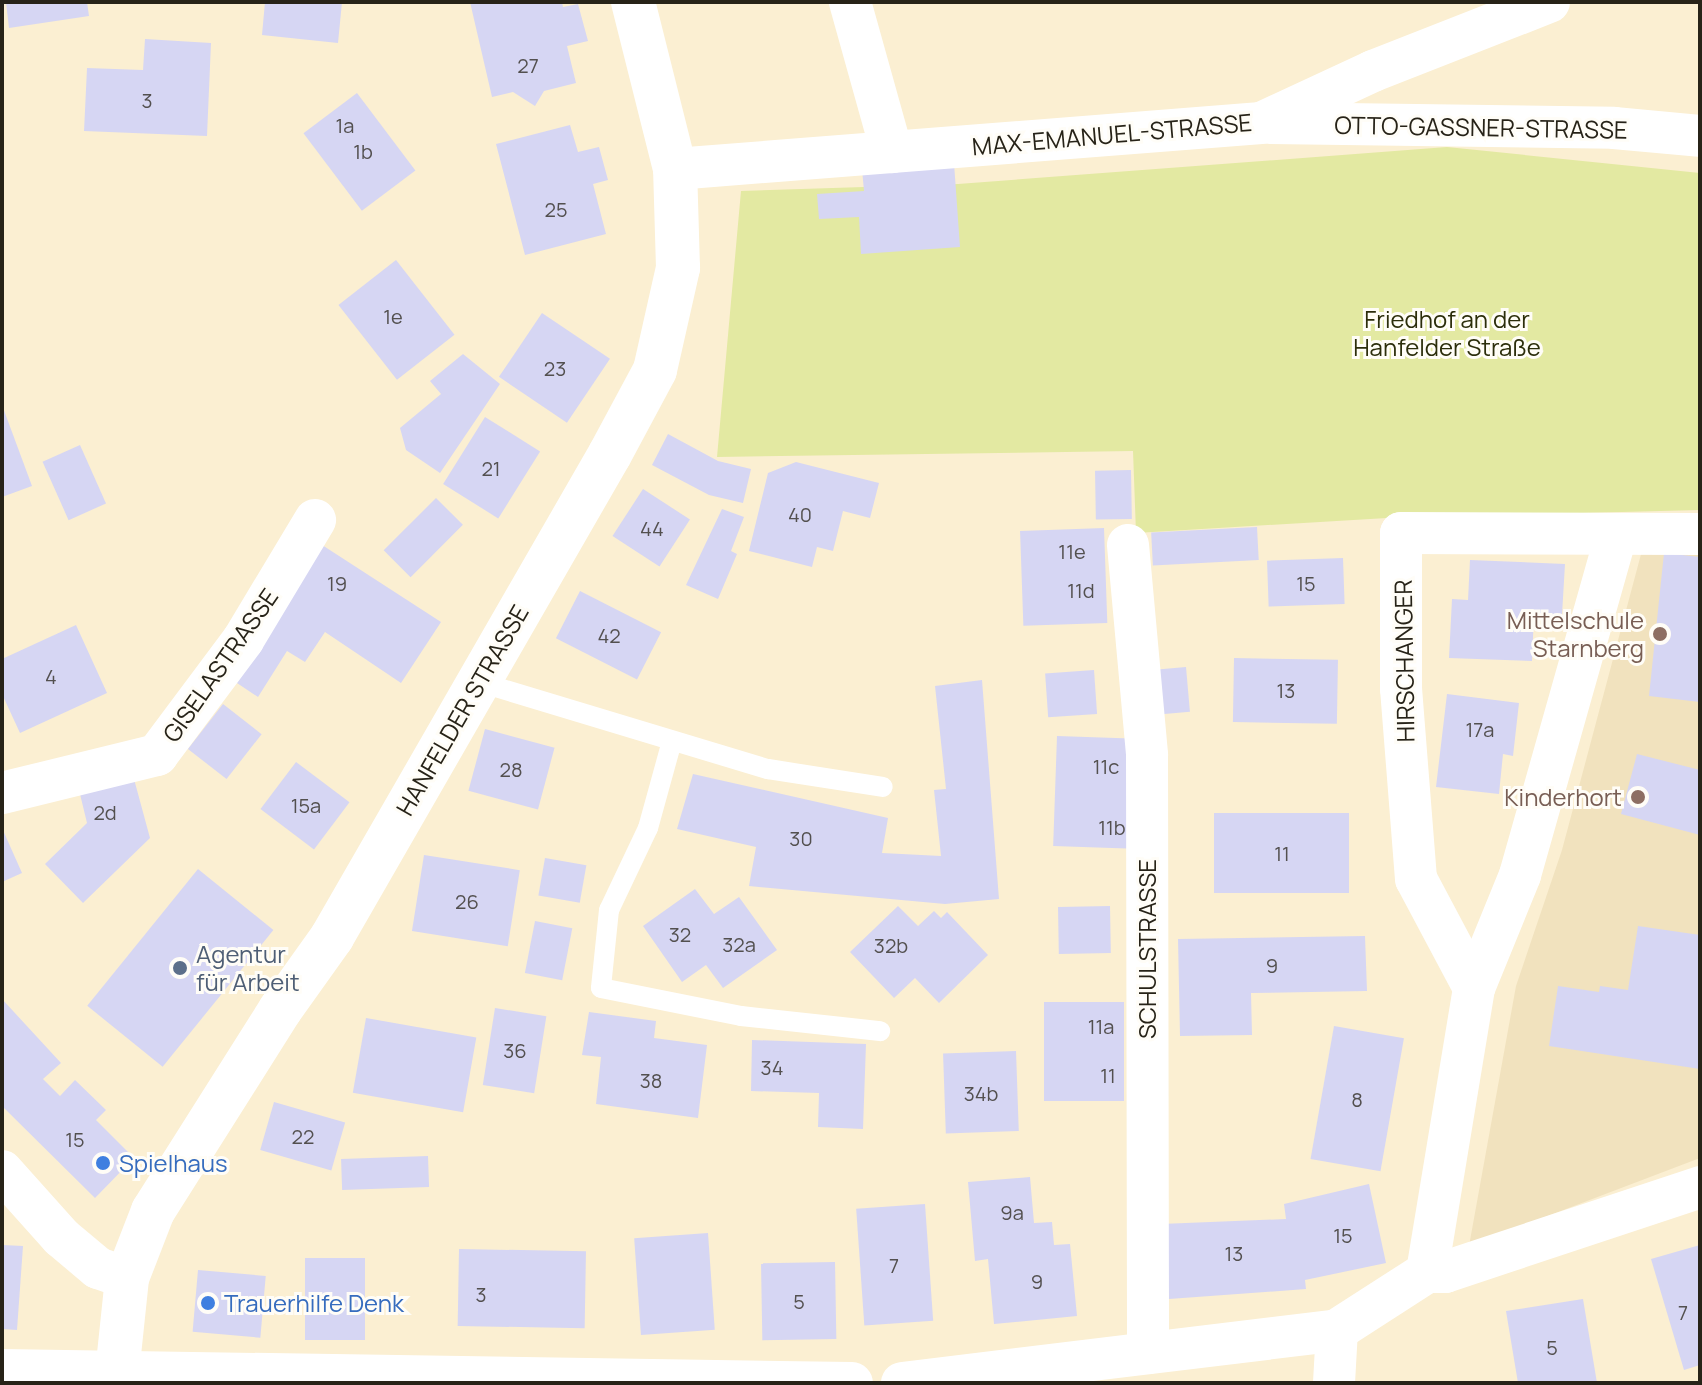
<!DOCTYPE html>
<meta charset="utf-8">
<style>
body{margin:0}
#map{position:relative;width:1702px;height:1385px;overflow:hidden;background:#fbefd2;font-family:Manrope,sans-serif}
div>[style]{position:absolute}
.built>*{inset:0;background:#f1e2be}
.green>*{inset:0;background:#e3e9a2}
.building>*{inset:0;background:#d6d6f3;transform-origin:0 0}
.lane>*{height:20px;margin:-10px;padding:0 10px;transform-origin:10px;border-radius:10px;background:#fff}
.street>*{height:42px;margin:-21px;padding:0 21px;transform-origin:21px;border-radius:21px;background:#fff}
.secondary>*{height:44px;margin:-22px;padding:0 22px;transform-origin:22px;border-radius:22px;background:#fff}
.dots>*{width:22px;height:22px;translate:-50% -50%;box-sizing:border-box;border:4px solid #fffdf7;border-radius:50%}
span{translate:-50% -50%;white-space:nowrap;text-align:center;line-height:1.15;-webkit-text-stroke:6px #fffdf7;paint-order:stroke}
.number-label{font-size:20px;color:#53504f}
.number-label span{-webkit-text-stroke-width:0}
.street-label{font-size:24px;color:#272318}
.park-label{font-size:24px;color:#2c2e0b}
.education-label{font-size:24px;color:#785e54}
.right{translate:-100% -50%;text-align:right}
.service-label{font-size:24px;color:#4e5e75}
.left{translate:0 -50%;text-align:left}
.shop-label{font-size:24px;color:#366cbe}
.frame{position:absolute;inset:0;border:4px solid #272318;pointer-events:none}
</style>
<div id="map">
<div class="built">
<i style="clip-path:polygon(1644px 543px,1700px 548px,1700px 1158px,1469px 1246px,1516px 986px,1562px 850px)"></i>
</div>
<div class="green">
<i style="clip-path:polygon(1447px 147px,1700px 173px,1700px 510px,1387px 518px,1136px 533px,1133px 451px,717px 457px,741px 191px,958px 184px)"></i>
</div>
<div class="building">
<i style="clip-path:polygon(6px 2px,87px 2px,89px 16px,9px 28px)"></i>
<i style="clip-path:polygon(265px 2px,342px 2px,338px 43px,262px 35px)"></i>
<i style="clip-path:polygon(470px 2px,562px 2px,563px 7px,578px 4px,588px 41px,567px 46px,576px 83px,544px 91px,535px 106px,513px 92px,492px 97px)"></i>
<i style="clip-path:polygon(145px 39px,211px 43px,207px 136px,84px 131px,87px 68px,143px 70px)"></i>
<i style="left:357px;top:93px;width:97px;height:67px;rotate:53deg"></i>
<i style="clip-path:polygon(570px 125px,578px 152px,599px 147px,608px 180px,593px 184px,606px 234px,525px 255px,496px 144px)"></i>
<i style="clip-path:polygon(954px 163px,960px 247px,861px 254px,859px 217px,819px 219px,817px 194px,864px 191px,862px 169px)"></i>
<i style="left:396px;top:260px;width:95px;height:73px;rotate:52deg"></i>
<i style="left:542px;top:313px;width:82px;height:77px;rotate:34deg"></i>
<i style="clip-path:polygon(463px 354px,500px 384px,440px 473px,406px 450px,400px 428px,441px 394px,430px 381px)"></i>
<i style="clip-path:polygon(2px 405px,32px 486px,2px 497px)"></i>
<i style="left:485px;top:417px;width:65px;height:79px;rotate:32deg"></i>
<i style="clip-path:polygon(668px 434px,718px 461px,751px 469px,743px 503px,709px 495px,652px 465px)"></i>
<i style="left:80px;top:445px;width:64px;height:41px;rotate:66deg"></i>
<i style="clip-path:polygon(796px 462px,879px 483px,870px 518px,843px 511px,833px 551px,817px 547px,812px 567px,749px 551px,768px 473px)"></i>
<i style="left:1131px;top:470px;width:49px;height:36px;rotate:89deg"></i>
<i style="left:643px;top:489px;width:56px;height:56px;rotate:33deg"></i>
<i style="left:436px;top:498px;width:38px;height:74px;rotate:45deg"></i>
<i style="clip-path:polygon(722px 509px,744px 517px,731px 551px,737px 554px,718px 599px,686px 585px)"></i>
<i style="left:1257px;top:527px;width:33px;height:106px;rotate:87deg"></i>
<i style="left:1104px;top:528px;width:95px;height:84px;rotate:88deg"></i>
<i style="clip-path:polygon(319px 543px,441px 622px,401px 683px,325px 632px,305px 662px,287px 651px,258px 697px,231px 679px)"></i>
<i style="clip-path:polygon(1664px 553px,1700px 557px,1700px 702px,1649px 696px)"></i>
<i style="left:1343px;top:558px;width:46px;height:76px;rotate:88deg"></i>
<i style="clip-path:polygon(1470px 560px,1565px 564px,1562px 615px,1534px 613px,1532px 661px,1449px 658px,1452px 599px,1468px 600px)"></i>
<i style="left:580px;top:591px;width:91px;height:53px;rotate:27deg"></i>
<i style="clip-path:polygon(76px 625px,107px 693px,20px 733px,2px 694px,2px 659px)"></i>
<i style="left:1234px;top:658px;width:104px;height:64px;rotate:1deg"></i>
<i style="left:1186px;top:667px;width:45px;height:40px;rotate:85deg"></i>
<i style="left:1094px;top:670px;width:44px;height:49px;rotate:86deg"></i>
<i style="clip-path:polygon(982px 680px,999px 899px,945px 904px,749px 886px,756px 847px,677px 829px,693px 774px,888px 818px,882px 853px,941px 856px,934px 790px,946px 789px,935px 686px)"></i>
<i style="clip-path:polygon(1447px 694px,1519px 703px,1513px 756px,1503px 754px,1499px 794px,1436px 787px)"></i>
<i style="left:223px;top:704px;width:49px;height:57px;rotate:38deg"></i>
<i style="left:485px;top:729px;width:72px;height:64px;rotate:15deg"></i>
<i style="left:1057px;top:736px;width:81px;height:110px;rotate:2deg"></i>
<i style="clip-path:polygon(1637px 754px,1700px 770px,1700px 835px,1621px 814px)"></i>
<i style="left:296px;top:762px;width:67px;height:59px;rotate:37deg"></i>
<i style="clip-path:polygon(134px 779px,150px 838px,83px 903px,45px 864px,87px 823px,80px 794px)"></i>
<i style="left:1214px;top:813px;width:135px;height:80px"></i>
<i style="clip-path:polygon(2px 828px,22px 873px,2px 882px)"></i>
<i style="left:424px;top:855px;width:97px;height:77px;rotate:9deg"></i>
<i style="left:545px;top:858px;width:42px;height:38px;rotate:10deg"></i>
<i style="left:198px;top:869px;width:97px;height:176px;rotate:39deg"></i>
<i style="clip-path:polygon(695px 889px,714px 914px,739px 897px,777px 950px,723px 988px,706px 965px,682px 982px,643px 926px)"></i>
<i style="clip-path:polygon(898px 906px,918px 926px,934px 911px,941px 918px,947px 912px,988px 955px,939px 1003px,915px 978px,894px 998px,850px 952px)"></i>
<i style="left:1110px;top:906px;width:47px;height:52px;rotate:89deg"></i>
<i style="left:535px;top:921px;width:38px;height:53px;rotate:11deg"></i>
<i style="clip-path:polygon(1638px 926px,1700px 935px,1700px 1069px,1549px 1046px,1558px 986px,1599px 992px,1600px 986px,1628px 990px)"></i>
<i style="clip-path:polygon(1365px 936px,1367px 991px,1251px 993px,1252px 1035px,1180px 1036px,1178px 939px)"></i>
<i style="clip-path:polygon(2px 999px,61px 1063px,43px 1079px,60px 1096px,75px 1080px,106px 1110px,96px 1120px,134px 1158px,95px 1198px,2px 1106px)"></i>
<i style="left:1124px;top:1002px;width:99px;height:80px;rotate:90deg"></i>
<i style="left:495px;top:1008px;width:52px;height:78px;rotate:9deg"></i>
<i style="clip-path:polygon(589px 1012px,656px 1021px,654px 1038px,707px 1045px,698px 1118px,596px 1104px,601px 1057px,582px 1055px)"></i>
<i style="left:366px;top:1018px;width:112px;height:76px;rotate:10deg"></i>
<i style="left:1334px;top:1026px;width:71px;height:135px;rotate:10deg"></i>
<i style="clip-path:polygon(752px 1040px,866px 1044px,863px 1129px,818px 1127px,819px 1093px,751px 1091px)"></i>
<i style="left:1016px;top:1051px;width:80px;height:73px;rotate:88deg"></i>
<i style="left:274px;top:1102px;width:74px;height:50px;rotate:16deg"></i>
<i style="left:428px;top:1156px;width:31px;height:87px;rotate:88deg"></i>
<i style="clip-path:polygon(1030px 1177px,1034px 1223px,1052px 1222px,1054px 1245px,1070px 1244px,1077px 1316px,994px 1324px,988px 1259px,975px 1261px,968px 1182px)"></i>
<i style="clip-path:polygon(1369px 1184px,1386px 1263px,1305px 1280px,1306px 1289px,1169px 1299px,1161px 1224px,1286px 1219px,1284px 1204px)"></i>
<i style="left:925px;top:1204px;width:117px;height:69px;rotate:86deg"></i>
<i style="left:708px;top:1233px;width:97px;height:74px;rotate:86deg"></i>
<i style="clip-path:polygon(2px 1245px,23px 1246px,17px 1330px,2px 1329px)"></i>
<i style="clip-path:polygon(1700px 1245px,1700px 1365px,1684px 1370px,1651px 1259px)"></i>
<i style="left:459px;top:1249px;width:127px;height:77px;rotate:1deg"></i>
<i style="left:305px;top:1258px;width:60px;height:82px"></i>
<i style="left:835px;top:1262px;width:77px;height:74px;rotate:89deg"></i>
<i style="left:198px;top:1270px;width:68px;height:62px;rotate:5deg"></i>
<i style="clip-path:polygon(1583px 1299px,1597px 1383px,1518px 1383px,1506px 1311px)"></i>
</div>
<div class="lane">
<i style="left:479px;top:682px;width:302px;rotate:16.8deg"></i>
<i style="left:768px;top:769px;width:116px;rotate:8.9deg"></i>
<i style="left:672px;top:741px;width:90px;rotate:105.4deg"></i>
<i style="left:648px;top:828px;width:91px;rotate:115.4deg"></i>
<i style="left:609px;top:910px;width:78px;rotate:95.9deg"></i>
<i style="left:601px;top:988px;width:143px;rotate:11.3deg"></i>
<i style="left:741px;top:1016px;width:140px;rotate:6.2deg"></i>
</div>
<div class="street">
<i style="left:850px;top:2px;width:156px;rotate:74.4deg"></i>
<i style="left:1270px;top:123px;width:344px;rotate:0.8deg"></i>
<i style="left:1614px;top:128px;width:86px;rotate:5.3deg"></i>
<i style="left:675px;top:169px;width:588px;rotate:-4.49deg"></i>
<i style="left:1261px;top:123px;width:123px;rotate:-24.9deg"></i>
<i style="left:1373px;top:71px;width:189px;rotate:-21.4deg"></i>
<i style="left:1128px;top:545px;width:211px;rotate:84.8deg"></i>
<i style="left:1147px;top:755px;width:598px;rotate:89.9deg"></i>
<i style="left:2px;top:793px;width:160px;rotate:-13.8deg"></i>
<i style="left:157px;top:755px;width:144px;rotate:-53.2deg"></i>
<i style="left:243px;top:640px;width:140px;rotate:-59deg"></i>
<i style="left:1474px;top:988px;width:123px;rotate:-118deg"></i>
<i style="left:1416px;top:879px;width:191px;rotate:-94.5deg"></i>
<i style="left:1401px;top:689px;width:156px;rotate:-90deg"></i>
<i style="left:1401px;top:533px;width:299px;rotate:0.2deg"></i>
<i style="left:2px;top:1171px;width:89px;rotate:48.2deg"></i>
<i style="left:61px;top:1237px;width:48px;rotate:40deg"></i>
<i style="left:98px;top:1268px;width:31px;rotate:19deg"></i>
<i style="left:1427px;top:1272px;width:288px;rotate:-80.6deg"></i>
<i style="left:1474px;top:988px;width:122px;rotate:-67.8deg"></i>
<i style="left:1520px;top:875px;width:353px;rotate:-74.2deg"></i>
<i style="left:2px;top:1370px;width:850px;rotate:0.88deg"></i>
<i style="left:902px;top:1383px;width:438px;rotate:-6.9deg"></i>
<i style="left:1337px;top:1330px;width:107px;rotate:-32.8deg"></i>
<i style="left:1427px;top:1272px;width:18px"></i>
<i style="left:1445px;top:1272px;width:269px;rotate:-18.4deg"></i>
<i style="left:1334px;top:1383px;width:53px;rotate:-86.8deg"></i>
</div>
<div class="secondary">
<i style="left:116px;top:1383px;width:106px;rotate:-84deg"></i>
<i style="left:127px;top:1278px;width:72px;rotate:-68.8deg"></i>
<i style="left:153px;top:1211px;width:238px;rotate:-57.7deg"></i>
<i style="left:280px;top:1010px;width:90px;rotate:-54.5deg"></i>
<i style="left:332px;top:937px;width:557px;rotate:-60.08deg"></i>
<i style="left:610px;top:454px;width:95px;rotate:-61.8deg"></i>
<i style="left:655px;top:370px;width:105px;rotate:-77.3deg"></i>
<i style="left:678px;top:268px;width:99px;rotate:-91.7deg"></i>
<i style="left:675px;top:169px;width:172px;rotate:-104.1deg"></i>
</div>
<div class="dots">
<i style="left:1660px;top:634px;background:#8d6e63"></i>
<i style="left:1638px;top:797px;background:#8d6e63"></i>
<i style="left:180px;top:968px;background:#5c6f8a"></i>
<i style="left:103px;top:1163px;background:#3f7fe0"></i>
<i style="left:208px;top:1303px;background:#3f7fe0"></i>
</div>
<div class="number-label">
<span style="left:528px;top:65px">27</span>
<span style="left:147px;top:100px">3</span>
<span style="left:345px;top:125px">1a</span>
<span style="left:363px;top:151px">1b</span>
<span style="left:556px;top:209px">25</span>
<span style="left:393px;top:316px">1e</span>
<span style="left:555px;top:368px">23</span>
<span style="left:491px;top:468px">21</span>
<span style="left:800px;top:514px">40</span>
<span style="left:652px;top:528px">44</span>
<span style="left:1072px;top:551px">11e</span>
<span style="left:337px;top:583px">19</span>
<span style="left:1306px;top:583px">15</span>
<span style="left:1081px;top:590px">11d</span>
<span style="left:609px;top:635px">42</span>
<span style="left:51px;top:676px">4</span>
<span style="left:1286px;top:690px">13</span>
<span style="left:1480px;top:729px">17a</span>
<span style="left:1106px;top:766px">11c</span>
<span style="left:511px;top:769px">28</span>
<span style="left:306px;top:805px">15a</span>
<span style="left:105px;top:812px">2d</span>
<span style="left:1112px;top:827px">11b</span>
<span style="left:801px;top:838px">30</span>
<span style="left:1282px;top:853px">11</span>
<span style="left:467px;top:901px">26</span>
<span style="left:680px;top:934px">32</span>
<span style="left:739px;top:944px">32a</span>
<span style="left:891px;top:945px">32b</span>
<span style="left:1272px;top:965px">9</span>
<span style="left:1101px;top:1026px">11a</span>
<span style="left:515px;top:1050px">36</span>
<span style="left:772px;top:1067px">34</span>
<span style="left:1108px;top:1075px">11</span>
<span style="left:651px;top:1080px">38</span>
<span style="left:981px;top:1093px">34b</span>
<span style="left:1357px;top:1099px">8</span>
<span style="left:303px;top:1136px">22</span>
<span style="left:75px;top:1139px">15</span>
<span style="left:1012px;top:1212px">9a</span>
<span style="left:1343px;top:1235px">15</span>
<span style="left:1234px;top:1253px">13</span>
<span style="left:894px;top:1265px">7</span>
<span style="left:1037px;top:1281px">9</span>
<span style="left:481px;top:1294px">3</span>
<span style="left:799px;top:1301px">5</span>
<span style="left:1683px;top:1312px">7</span>
<span style="left:1552px;top:1347px">5</span>
</div>
<div class="street-label">
<span style="left:1481px;top:127px;rotate:1deg">OTTO-GASSNER-STRASSE</span>
<span style="left:1112px;top:134px;rotate:-5deg">MAX-EMANUEL-STRASSE</span>
<span style="left:1404px;top:661px;rotate:-91deg">HIRSCHANGER</span>
<span style="left:220px;top:665px;rotate:-55deg">GISELASTRASSE</span>
<span style="left:462px;top:710px;rotate:-60deg">HANFELDER STRASSE</span>
<span style="left:1147px;top:949px;rotate:-90deg">SCHULSTRASSE</span>
</div>
<div class="park-label">
<span style="left:1447px;top:333px">Friedhof an der<br>Hanfelder Straße</span>
</div>
<div class="education-label">
<span class="right" style="left:1644px;top:634px">Mittelschule<br>Starnberg</span>
<span class="right" style="left:1622px;top:797px">Kinderhort</span>
</div>
<div class="service-label">
<span class="left" style="left:196px;top:968px">Agentur<br>für Arbeit</span>
</div>
<div class="shop-label">
<span class="left" style="left:119px;top:1163px">Spielhaus</span>
<span class="left" style="left:224px;top:1303px">Trauerhilfe Denk</span>
</div>
<div class="frame"></div>
</div>
